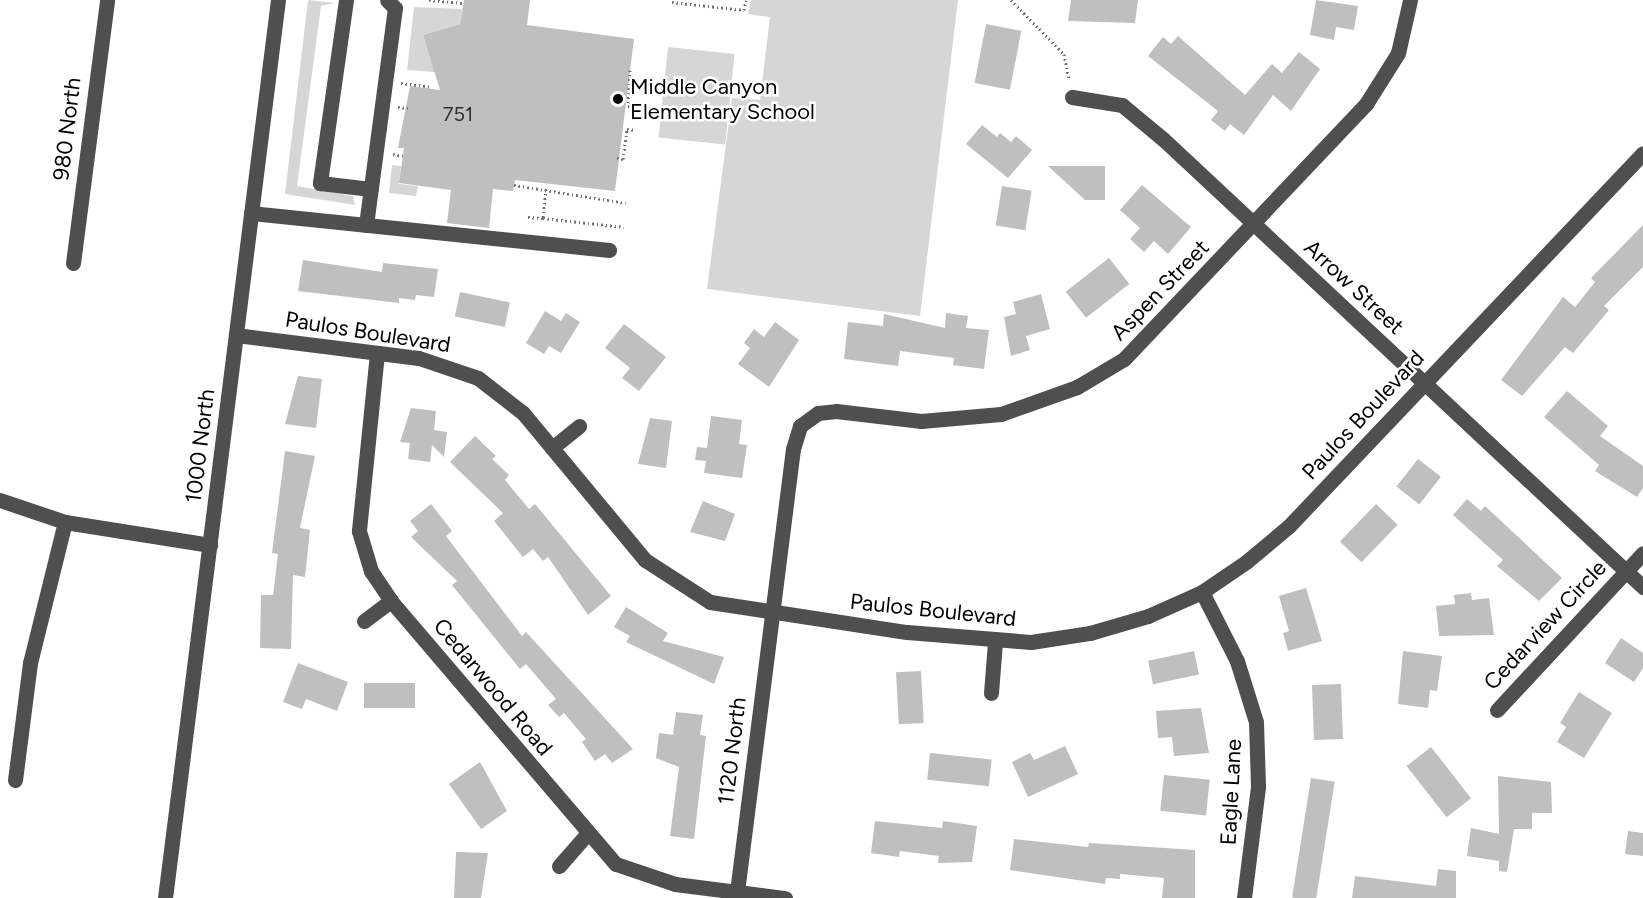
<!DOCTYPE html>
<style>
body{margin:0}
#map{position:relative;width:1643px;height:898px;overflow:hidden;background:#fff;font-family:Figtree,sans-serif}
div>[style]{position:absolute}
.green>*{inset:0;background:#d6d6d6;transform-origin:0 0}
.building>*{inset:0;background:#bfbfbf;transform-origin:0 0}
.path>*{height:3px;margin-top:-1.5px;transform-origin:0;background:repeating-linear-gradient(90deg,#717171 0 1.5px,transparent 0 4.5px)}
.minor>*{height:15px;margin:-7.5px;padding:0 7.5px;transform-origin:7.5px;border-radius:7.5px;background:#4f4f4f}
.dots>*{width:16px;height:16px;translate:-50% -50%;box-sizing:border-box;border:3px solid #fff;border-radius:50%}
span{translate:-50% -50%;white-space:nowrap;text-align:center;line-height:1.15;-webkit-text-stroke:5px #fff;paint-order:stroke}
.number-label{font-size:20px;color:#303030}
.number-label span{-webkit-text-stroke-width:0}
.poi-label{font-size:22px;color:#000}
.left{translate:0 -50%;text-align:left}
.street-label{font-size:22px;color:#000}
</style>
<div id="map">
<div class="green">
<i style="clip-path:polygon(308px 0,335px 3px,321px 6px,297px 186px,353px 196px,355px 205px,285px 194px)"></i>
<i style="clip-path:polygon(751px 0,958px 0,920px 316px,707px 289px,732px 98px,760px 100px,770px 17px,748px 14px)"></i>
<i style="clip-path:polygon(414px 7px,462px 9px,460px 24px,423px 35px,435px 72px,407px 70px)"></i>
<i style="left:668px;top:47px;width:67px;height:91px;rotate:6deg"></i>
<i style="clip-path:polygon(392px 165px,401px 166px,399px 184px,418px 186px,416px 196px,389px 193px)"></i>
</div>
<div class="building">
<i style="clip-path:polygon(464px 0,530px 0,527px 25px,634px 39px,615px 191px,515px 180px,513px 191px,493px 189px,489px 228px,447px 223px,451px 190px,399px 183px,404px 148px,398px 148px,410px 86px,440px 90px,423px 35px,460px 24px)"></i>
<i style="clip-path:polygon(1071px 0,1138px 0,1135px 23px,1068px 21px)"></i>
<i style="clip-path:polygon(1316px 0,1358px 6px,1354px 30px,1336px 27px,1334px 40px,1310px 35px)"></i>
<i style="left:986px;top:24px;width:36px;height:60px;rotate:11deg"></i>
<i style="clip-path:polygon(1178px 36px,1245px 95px,1272px 64px,1282px 73px,1299px 52px,1320px 69px,1291px 111px,1273px 95px,1244px 135px,1230px 124px,1225px 131px,1211px 120px,1218px 111px,1148px 56px,1163px 37px,1171px 44px)"></i>
<i style="clip-path:polygon(982px 125px,997px 137px,1000px 133px,1011px 142px,1016px 136px,1032px 150px,1008px 178px,966px 144px)"></i>
<i style="clip-path:polygon(1048px 166px,1105px 166px,1105px 200px,1085px 200px)"></i>
<i style="clip-path:polygon(1142px 185px,1191px 227px,1168px 254px,1154px 241px,1144px 252px,1130px 239px,1140px 228px,1120px 210px)"></i>
<i style="left:1002px;top:186px;width:30px;height:40px;rotate:9deg"></i>
<i style="clip-path:polygon(1643px 225px,1643px 267px,1604px 306px,1609px 310px,1573px 353px,1565px 347px,1522px 396px,1501px 380px,1563px 297px,1575px 307px,1595px 282px,1591px 278px)"></i>
<i style="left:1109px;top:258px;width:33px;height:55px;rotate:52deg"></i>
<i style="clip-path:polygon(303px 260px,382px 272px,383px 263px,438px 269px,434px 297px,416px 295px,415px 300px,399px 298px,399px 303px,298px 291px)"></i>
<i style="left:460px;top:292px;width:51px;height:25px;rotate:12deg"></i>
<i style="clip-path:polygon(1041px 294px,1050px 329px,1026px 336px,1030px 350px,1011px 356px,1004px 317px,1016px 314px,1013px 302px)"></i>
<i style="clip-path:polygon(545px 311px,561px 321px,566px 313px,580px 322px,561px 353px,549px 346px,544px 354px,526px 343px)"></i>
<i style="clip-path:polygon(946px 313px,968px 316px,966px 328px,989px 330px,984px 369px,953px 365px,954px 358px,900px 351px,898px 366px,844px 359px,848px 322px,883px 326px,884px 314px,945px 328px)"></i>
<i style="clip-path:polygon(775px 322px,799px 340px,769px 387px,738px 364px,750px 348px,744px 343px,754px 329px,764px 337px)"></i>
<i style="clip-path:polygon(624px 324px,666px 357px,639px 391px,622px 378px,630px 368px,605px 348px)"></i>
<i style="clip-path:polygon(298px 376px,322px 379px,316px 428px,285px 424px)"></i>
<i style="clip-path:polygon(1567px 391px,1608px 426px,1600px 436px,1643px 466px,1643px 488px,1637px 497px,1595px 471px,1599px 465px,1544px 417px)"></i>
<i style="clip-path:polygon(411px 408px,436px 411px,434px 430px,447px 432px,444px 457px,432px 445px,430px 462px,408px 459px,410px 443px,400px 442px)"></i>
<i style="clip-path:polygon(711px 416px,742px 420px,739px 444px,747px 445px,742px 478px,704px 473px,706px 461px,695px 460px,697px 447px,707px 448px)"></i>
<i style="clip-path:polygon(650px 418px,672px 421px,666px 468px,638px 464px)"></i>
<i style="clip-path:polygon(475px 436px,496px 456px,492px 459px,509px 475px,505px 480px,529px 509px,535px 504px,611px 596px,588px 615px,548px 557px,543px 561px,533px 549px,523px 557px,494px 521px,503px 513px,450px 462px)"></i>
<i style="clip-path:polygon(285px 451px,315px 456px,300px 528px,310px 530px,305px 577px,293px 575px,291px 649px,260px 648px,261px 595px,273px 595px,278px 554px,272px 553px)"></i>
<i style="left:1418px;top:459px;width:29px;height:35px;rotate:38deg"></i>
<i style="clip-path:polygon(1467px 499px,1481px 511px,1485px 506px,1562px 578px,1539px 601px,1497px 566px,1503px 560px,1453px 515px)"></i>
<i style="clip-path:polygon(703px 501px,735px 514px,725px 541px,690px 532px)"></i>
<i style="clip-path:polygon(431px 504px,452px 531px,446px 536px,522px 636px,526px 632px,633px 749px,612px 763px,605px 754px,595px 761px,582px 742px,586px 739px,564px 713px,559px 717px,548px 705px,556px 699px,526px 664px,520px 669px,452px 585px,457px 581px,411px 537px,418px 531px,410px 521px)"></i>
<i style="left:1376px;top:504px;width:30px;height:52px;rotate:44deg"></i>
<i style="clip-path:polygon(1306px 588px,1322px 641px,1288px 651px,1283px 633px,1289px 631px,1279px 596px)"></i>
<i style="clip-path:polygon(1471px 593px,1472px 600px,1489px 598px,1494px 635px,1439px 636px,1436px 606px,1455px 604px,1454px 595px)"></i>
<i style="clip-path:polygon(626px 607px,668px 633px,663px 641px,724px 657px,714px 684px,626px 642px,630px 636px,614px 627px)"></i>
<i style="clip-path:polygon(1621px 638px,1643px 653px,1643px 668px,1634px 682px,1605px 663px)"></i>
<i style="left:1194px;top:651px;width:24px;height:47px;rotate:78deg"></i>
<i style="clip-path:polygon(1403px 651px,1442px 656px,1437px 691px,1430px 690px,1428px 708px,1398px 704px)"></i>
<i style="clip-path:polygon(298px 663px,348px 682px,337px 711px,306px 699px,302px 709px,283px 702px)"></i>
<i style="left:921px;top:671px;width:52px;height:25px;rotate:87deg"></i>
<i style="left:364px;top:683px;width:51px;height:25px"></i>
<i style="left:1341px;top:684px;width:55px;height:29px;rotate:88deg"></i>
<i style="clip-path:polygon(1579px 692px,1612px 713px,1584px 758px,1557px 742px,1566px 727px,1560px 723px)"></i>
<i style="clip-path:polygon(1201px 708px,1209px 753px,1174px 756px,1172px 737px,1158px 738px,1156px 711px)"></i>
<i style="clip-path:polygon(676px 712px,703px 715px,700px 735px,706px 736px,694px 839px,670px 836px,679px 767px,656px 758px,659px 733px,673px 735px)"></i>
<i style="clip-path:polygon(1065px 746px,1078px 774px,1028px 797px,1012px 762px,1030px 753px,1034px 760px)"></i>
<i style="left:1431px;top:747px;width:65px;height:31px;rotate:52deg"></i>
<i style="left:930px;top:753px;width:62px;height:27px;rotate:6deg"></i>
<i style="clip-path:polygon(480px 762px,507px 811px,481px 829px,449px 784px)"></i>
<i style="left:1164px;top:775px;width:46px;height:36px;rotate:6deg"></i>
<i style="clip-path:polygon(1498px 776px,1551px 782px,1552px 813px,1532px 813px,1532px 829px,1514px 829px,1507px 872px,1499px 871px,1499px 861px,1467px 856px,1471px 828px,1499px 834px)"></i>
<i style="left:1311px;top:778px;width:24px;height:121px;rotate:9deg"></i>
<i style="clip-path:polygon(875px 821px,942px 828px,943px 821px,977px 826px,972px 862px,938px 863px,939px 856px,900px 851px,899px 857px,871px 853px)"></i>
<i style="clip-path:polygon(1628px 831px,1643px 833px,1643px 856px,1625px 854px)"></i>
<i style="clip-path:polygon(1014px 839px,1088px 847px,1089px 843px,1195px 850px,1195px 898px,1162px 898px,1164px 878px,1120px 874px,1120px 879px,1106px 878px,1105px 884px,1010px 870px)"></i>
<i style="clip-path:polygon(456px 852px,488px 853px,481px 898px,454px 898px)"></i>
<i style="clip-path:polygon(1438px 869px,1456px 871px,1456px 898px,1352px 898px,1355px 876px,1436px 886px)"></i>
</div>
<div class="path">
<i style="left:429px;top:0;width:34px;rotate:5deg"></i>
<i style="left:1011px;top:0;width:76px;rotate:45.5deg"></i>
<i style="left:1064px;top:54px;width:26px;rotate:79deg"></i>
<i style="left:672px;top:2px;width:72px;rotate:6.3deg"></i>
<i style="left:744px;top:10px;width:10px;rotate:-79deg"></i>
<i style="left:630px;top:70px;width:36px;rotate:93deg"></i>
<i style="left:628px;top:106px;width:10px;rotate:17deg"></i>
<i style="left:401px;top:83px;width:31px;rotate:7deg"></i>
<i style="left:398px;top:107px;width:10px;rotate:6deg"></i>
<i style="left:393px;top:154px;width:10px;rotate:11deg"></i>
<i style="left:617px;top:158px;width:6px;rotate:9deg"></i>
<i style="left:623px;top:159px;width:30px;rotate:-82deg"></i>
<i style="left:627px;top:129px;width:9px;rotate:6deg"></i>
<i style="left:514px;top:185px;width:113px;rotate:9.1deg"></i>
<i style="left:546px;top:189px;width:29px;rotate:96deg"></i>
<i style="left:543px;top:218px;width:81px;rotate:6.3deg"></i>
<i style="left:528px;top:217px;width:15px;rotate:4deg"></i>
</div>
<div class="minor">
<i style="left:346px;top:0;width:185px;rotate:98.1deg"></i>
<i style="left:320px;top:183px;width:51px;rotate:6.7deg"></i>
<i style="left:1072px;top:97px;width:51px;rotate:9.1deg"></i>
<i style="left:1122px;top:105px;width:53px;rotate:39.7deg"></i>
<i style="left:1163px;top:139px;width:657px;rotate:43.03deg"></i>
<i style="left:251px;top:213px;width:360px;rotate:5.9deg"></i>
<i style="left:366px;top:225px;width:219px;rotate:-82.4deg"></i>
<i style="left:395px;top:8px;width:11px;rotate:-135deg"></i>
<i style="left:73px;top:263px;width:265px;rotate:-82.6deg"></i>
<i style="left:236px;top:335px;width:184px;rotate:7.2deg"></i>
<i style="left:419px;top:358px;width:62px;rotate:18.7deg"></i>
<i style="left:478px;top:378px;width:57px;rotate:37.9deg"></i>
<i style="left:523px;top:413px;width:191px;rotate:50.3deg"></i>
<i style="left:645px;top:560px;width:77px;rotate:32.9deg"></i>
<i style="left:710px;top:602px;width:199px;rotate:8.7deg"></i>
<i style="left:907px;top:632px;width:124px;rotate:4.6deg"></i>
<i style="left:1031px;top:642px;width:60px;rotate:-8.7deg"></i>
<i style="left:1090px;top:633px;width:60px;rotate:-16.3deg"></i>
<i style="left:1148px;top:616px;width:59px;rotate:-24deg"></i>
<i style="left:1202px;top:592px;width:53px;rotate:-34.3deg"></i>
<i style="left:1246px;top:562px;width:56px;rotate:-39.9deg"></i>
<i style="left:1289px;top:526px;width:514px;rotate:-46.5deg"></i>
<i style="left:377px;top:353px;width:179px;rotate:95.8deg"></i>
<i style="left:359px;top:531px;width:42px;rotate:73.3deg"></i>
<i style="left:371px;top:571px;width:36px;rotate:56deg"></i>
<i style="left:391px;top:601px;width:346px;rotate:49.5deg"></i>
<i style="left:616px;top:864px;width:62px;rotate:18.7deg"></i>
<i style="left:675px;top:884px;width:111px;rotate:7.3deg"></i>
<i style="left:552px;top:448px;width:35px;rotate:-39deg"></i>
<i style="left:0;top:500px;width:69px;rotate:18.7deg"></i>
<i style="left:65px;top:522px;width:147px;rotate:9deg"></i>
<i style="left:1202px;top:592px;width:77px;rotate:63.1deg"></i>
<i style="left:1237px;top:661px;width:64px;rotate:72.7deg"></i>
<i style="left:1256px;top:722px;width:65px;rotate:88.2deg"></i>
<i style="left:1258px;top:787px;width:112px;rotate:97.2deg"></i>
<i style="left:364px;top:621px;width:34px;rotate:-37deg"></i>
<i style="left:991px;top:693px;width:51px;rotate:-85.5deg"></i>
<i style="left:1497px;top:710px;width:214px;rotate:-47.1deg"></i>
<i style="left:15px;top:780px;width:118px;rotate:-82.7deg"></i>
<i style="left:30px;top:663px;width:145px;rotate:-76.1deg"></i>
<i style="left:559px;top:866px;width:43px;rotate:-48.8deg"></i>
<i style="left:737px;top:892px;width:447px;rotate:-82.8deg"></i>
<i style="left:793px;top:449px;width:24px;rotate:-73deg"></i>
<i style="left:800px;top:426px;width:22px;rotate:-36deg"></i>
<i style="left:818px;top:413px;width:18px;rotate:-6deg"></i>
<i style="left:836px;top:411px;width:86px;rotate:6.7deg"></i>
<i style="left:921px;top:421px;width:80px;rotate:-5deg"></i>
<i style="left:1001px;top:414px;width:81px;rotate:-19.6deg"></i>
<i style="left:1077px;top:387px;width:55px;rotate:-30.8deg"></i>
<i style="left:1124px;top:359px;width:352px;rotate:-46.5deg"></i>
<i style="left:1366px;top:104px;width:60px;rotate:-57.9deg"></i>
<i style="left:1398px;top:53px;width:54px;rotate:-77.2deg"></i>
<i style="left:165px;top:898px;width:905px;rotate:-82.83deg"></i>
</div>
<div class="dots">
<i style="left:618px;top:99px;background:#000"></i>
</div>
<div class="number-label">
<span style="left:458px;top:114px">751</span>
</div>
<div class="poi-label">
<span class="left" style="left:630px;top:99px">Middle Canyon<br>Elementary School</span>
</div>
<div class="street-label">
<span style="left:67px;top:129px;rotate:-83deg">980 North</span>
<span style="left:1354px;top:287px;rotate:43deg">Arrow Street</span>
<span style="left:1160px;top:290px;rotate:-46deg">Aspen Street</span>
<span style="left:368px;top:332px;rotate:9deg">Paulos Boulevard</span>
<span style="left:1363px;top:415px;rotate:-47deg">Paulos Boulevard</span>
<span style="left:200px;top:446px;rotate:-83deg">1000 North</span>
<span style="left:933px;top:610px;rotate:6deg">Paulos Boulevard</span>
<span style="left:1545px;top:625px;rotate:-47deg">Cedarview Circle</span>
<span style="left:493px;top:687px;rotate:50deg">Cedarwood Road</span>
<span style="left:732px;top:751px;rotate:-83deg">1120 North</span>
<span style="left:1231px;top:792px;rotate:-87deg">Eagle Lane</span>
</div>
</div>
